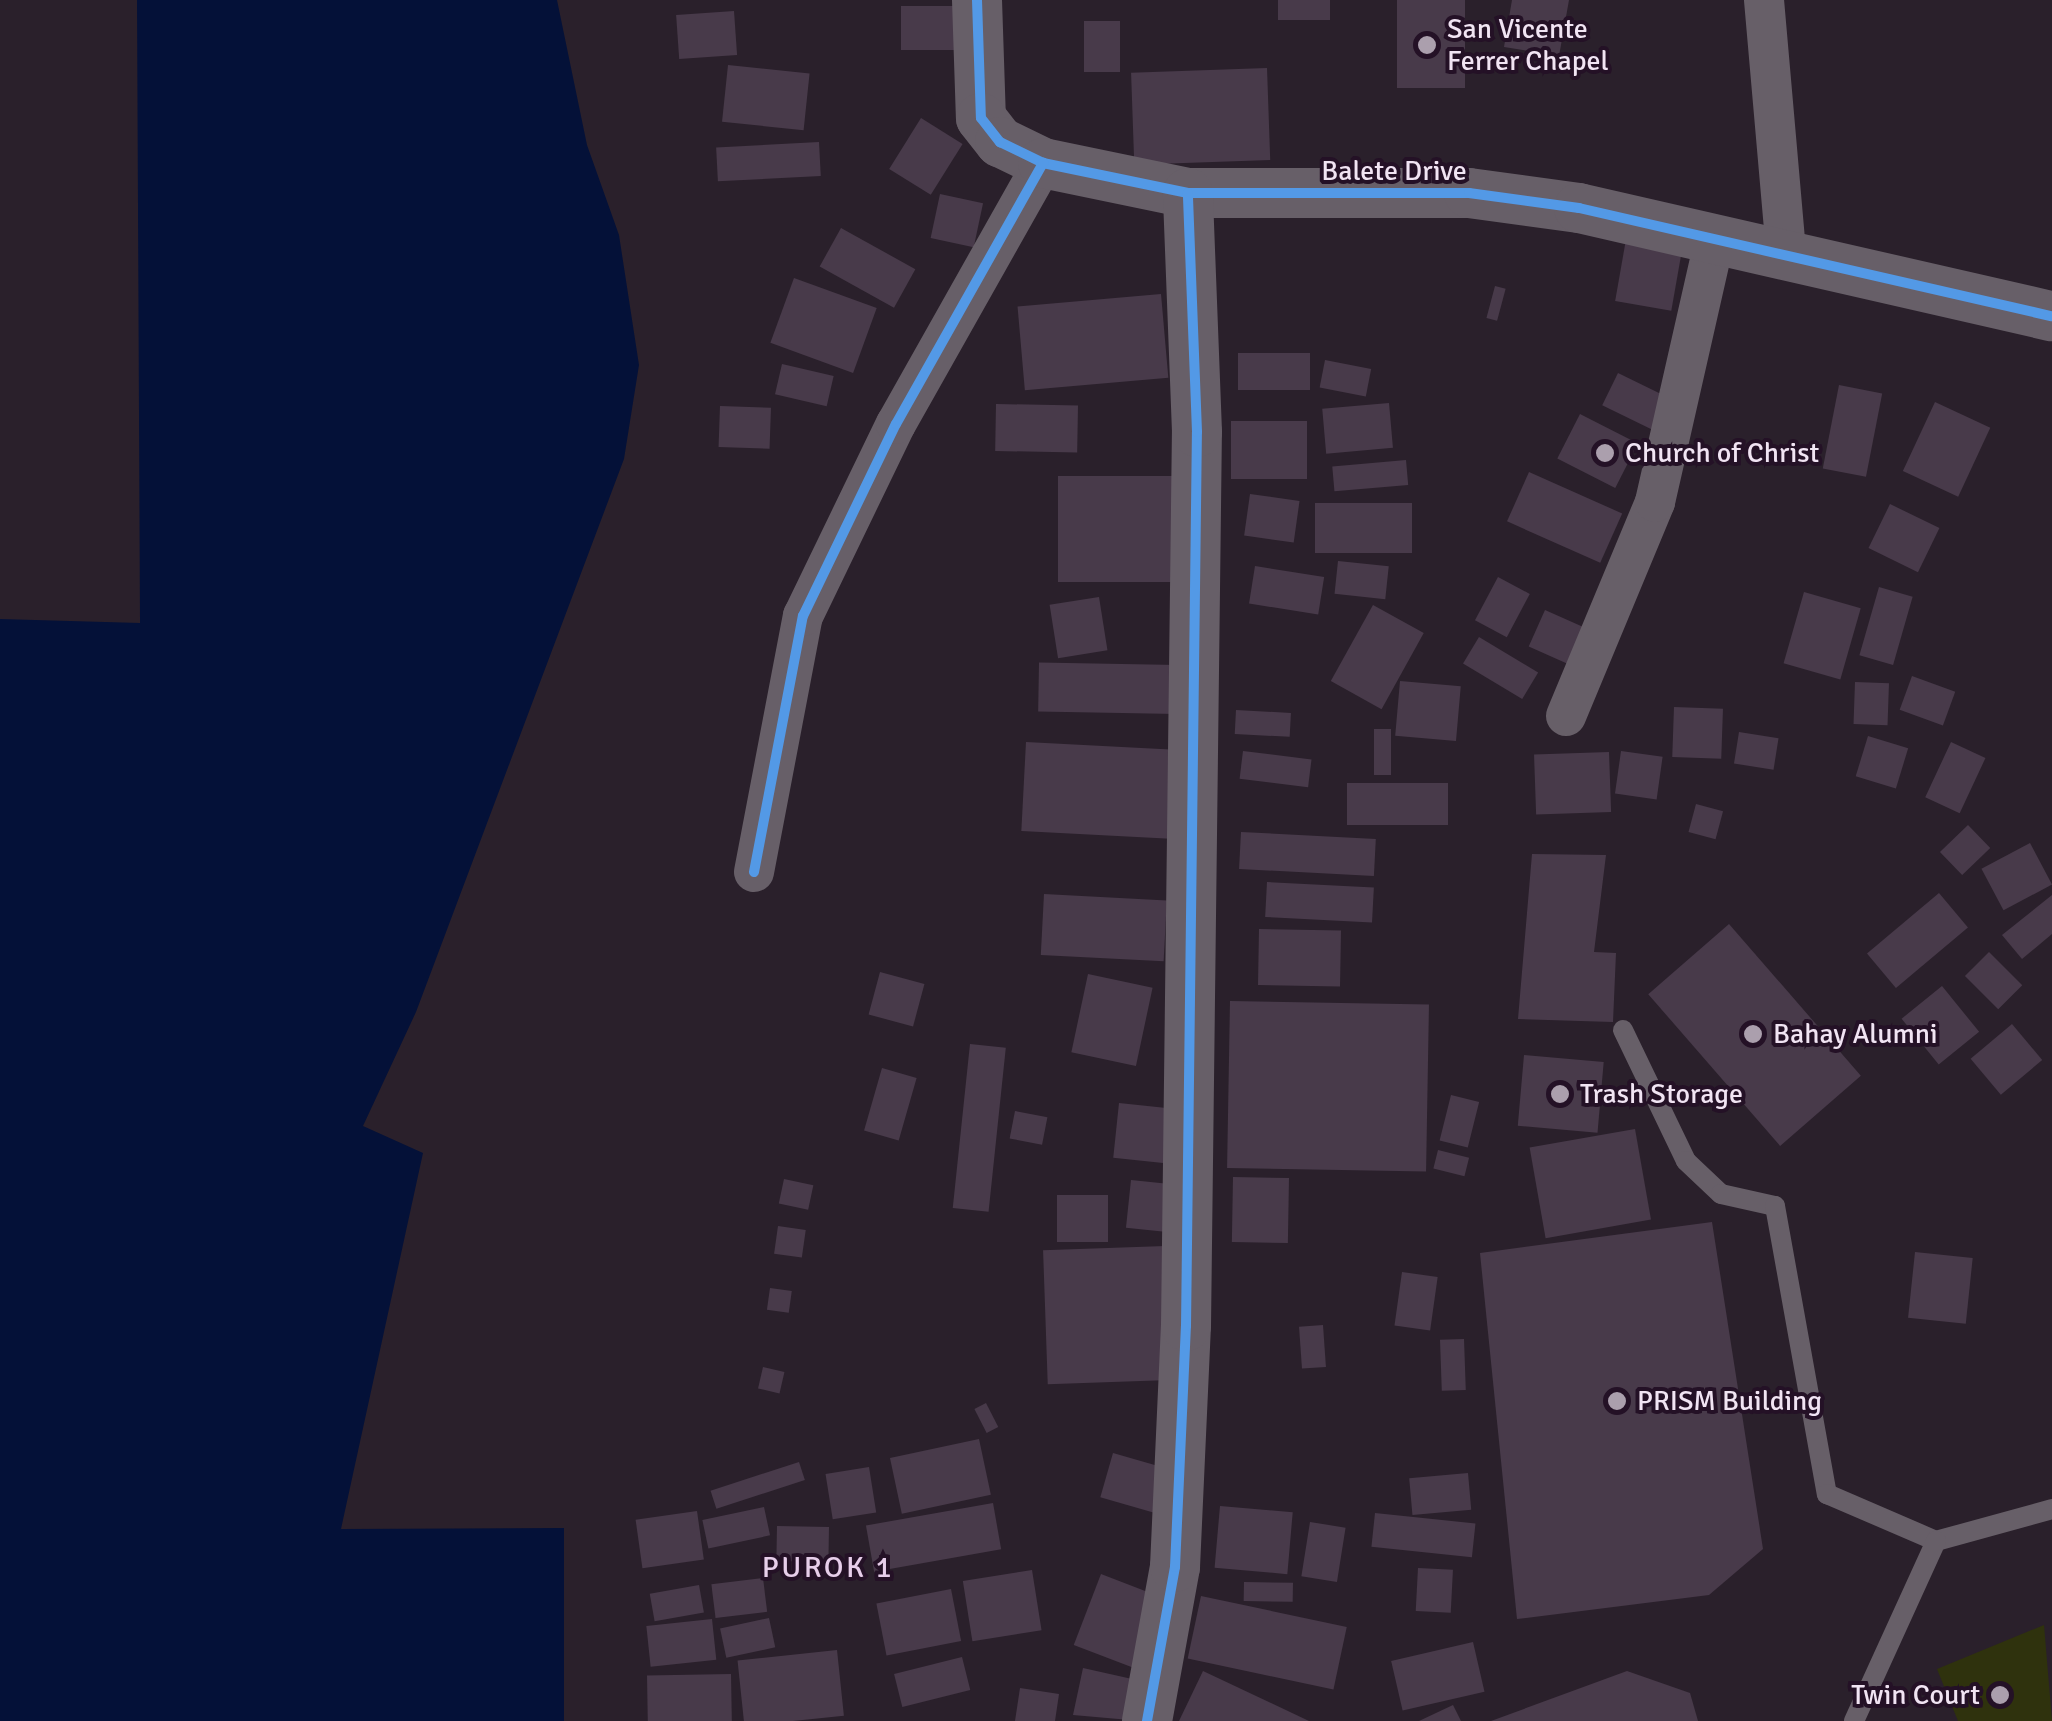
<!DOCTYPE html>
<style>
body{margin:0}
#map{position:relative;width:2052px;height:1721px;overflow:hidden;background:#2a202b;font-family:Signika,sans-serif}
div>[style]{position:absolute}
.green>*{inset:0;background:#2f320d}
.water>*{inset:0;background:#041138}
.building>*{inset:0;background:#483a4a;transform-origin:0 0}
.service>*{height:20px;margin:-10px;padding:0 10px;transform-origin:10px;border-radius:10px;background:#675f68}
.minor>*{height:40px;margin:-20px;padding:0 20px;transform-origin:20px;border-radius:20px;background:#675f68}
.tertiary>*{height:50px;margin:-25px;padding:0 25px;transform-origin:25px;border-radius:25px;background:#675f68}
.cycleway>*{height:10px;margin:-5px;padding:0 5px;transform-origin:5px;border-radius:5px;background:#5399e6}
.dots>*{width:28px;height:28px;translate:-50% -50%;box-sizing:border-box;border:5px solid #241126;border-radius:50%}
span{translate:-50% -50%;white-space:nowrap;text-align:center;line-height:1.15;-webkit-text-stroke:8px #241126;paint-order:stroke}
.poi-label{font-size:28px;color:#f1e4f3}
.left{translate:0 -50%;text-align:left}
.right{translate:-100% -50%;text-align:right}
.street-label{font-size:28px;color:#f1e4f3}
.neighbourhood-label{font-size:30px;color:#e7ceea;letter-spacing:2.5px}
</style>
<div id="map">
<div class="green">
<i style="clip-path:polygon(2044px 1625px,2052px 1721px,1958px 1721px,1937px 1669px)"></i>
</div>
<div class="water">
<i style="clip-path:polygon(137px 0,557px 0,587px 145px,619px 235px,639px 365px,624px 459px,416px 1012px,363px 1126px,423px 1153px,341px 1529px,564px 1528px,564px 1721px,0 1721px,0 619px,140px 623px)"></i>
</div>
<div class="building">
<i style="left:1278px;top:0;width:52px;height:20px"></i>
<i style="left:1397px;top:0;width:68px;height:88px"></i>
<i style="clip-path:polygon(1512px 0,1569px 0,1559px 56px,1504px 47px)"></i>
<i style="left:901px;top:6px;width:67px;height:44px"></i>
<i style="left:734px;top:11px;width:44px;height:58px;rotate:86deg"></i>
<i style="left:1084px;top:21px;width:36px;height:51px"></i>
<i style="left:728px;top:65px;width:82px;height:57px;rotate:6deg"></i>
<i style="left:1267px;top:68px;width:92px;height:136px;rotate:88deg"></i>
<i style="left:921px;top:118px;width:49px;height:60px;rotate:32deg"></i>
<i style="left:819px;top:142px;width:34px;height:103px;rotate:87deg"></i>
<i style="left:940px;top:194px;width:44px;height:45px;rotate:12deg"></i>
<i style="left:841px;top:228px;width:85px;height:44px;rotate:29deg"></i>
<i style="left:1628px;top:228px;width:57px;height:74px;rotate:10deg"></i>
<i style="left:794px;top:278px;width:88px;height:69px;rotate:20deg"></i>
<i style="left:1495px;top:286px;width:11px;height:33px;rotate:15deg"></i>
<i style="left:1161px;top:294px;width:84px;height:144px;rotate:85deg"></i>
<i style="left:1310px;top:353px;width:37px;height:72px;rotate:90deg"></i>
<i style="left:1325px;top:360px;width:47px;height:28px;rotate:11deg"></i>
<i style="left:782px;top:364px;width:53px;height:31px;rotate:13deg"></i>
<i style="left:1618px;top:373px;width:57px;height:36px;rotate:26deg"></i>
<i style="left:1839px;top:385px;width:44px;height:85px;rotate:11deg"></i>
<i style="left:1935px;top:402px;width:61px;height:76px;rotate:25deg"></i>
<i style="left:1389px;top:403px;width:45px;height:67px;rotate:85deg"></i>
<i style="left:996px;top:404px;width:82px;height:47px;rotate:1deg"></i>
<i style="left:720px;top:406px;width:51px;height:41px;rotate:2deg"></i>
<i style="left:1580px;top:414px;width:65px;height:50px;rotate:27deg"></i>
<i style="left:1307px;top:421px;width:58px;height:76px;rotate:90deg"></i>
<i style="left:1406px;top:460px;width:25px;height:74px;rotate:85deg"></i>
<i style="left:1529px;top:472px;width:102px;height:54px;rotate:24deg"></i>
<i style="left:1058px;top:476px;width:135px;height:106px"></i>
<i style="left:1250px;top:494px;width:50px;height:42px;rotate:8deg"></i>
<i style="left:1315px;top:503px;width:97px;height:50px"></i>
<i style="left:1890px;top:504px;width:55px;height:49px;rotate:26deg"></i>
<i style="left:1338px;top:561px;width:51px;height:33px;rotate:6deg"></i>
<i style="left:1255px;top:566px;width:70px;height:38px;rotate:9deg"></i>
<i style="left:1498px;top:577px;width:36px;height:49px;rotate:28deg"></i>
<i style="left:1879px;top:587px;width:35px;height:71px;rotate:16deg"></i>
<i style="left:1804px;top:592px;width:59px;height:74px;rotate:16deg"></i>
<i style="left:1099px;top:597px;width:54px;height:50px;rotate:81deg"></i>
<i style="left:1373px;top:605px;width:58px;height:87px;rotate:29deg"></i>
<i style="left:1545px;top:610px;width:56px;height:40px;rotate:24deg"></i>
<i style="left:1479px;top:637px;width:69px;height:31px;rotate:31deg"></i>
<i style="left:1178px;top:665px;width:49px;height:139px;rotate:91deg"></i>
<i style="left:1912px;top:676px;width:46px;height:36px;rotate:20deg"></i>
<i style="left:1400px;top:681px;width:61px;height:55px;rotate:5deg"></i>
<i style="left:1855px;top:682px;width:34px;height:42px;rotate:2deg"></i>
<i style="left:1674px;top:707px;width:49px;height:50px;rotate:2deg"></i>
<i style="left:1236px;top:710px;width:55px;height:24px;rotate:3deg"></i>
<i style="left:1374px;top:729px;width:17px;height:46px"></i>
<i style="left:1739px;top:732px;width:40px;height:32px;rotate:9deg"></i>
<i style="left:1868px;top:736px;width:42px;height:42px;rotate:17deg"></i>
<i style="left:1026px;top:742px;width:154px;height:89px;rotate:3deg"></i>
<i style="left:1951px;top:742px;width:38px;height:61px;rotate:25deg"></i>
<i style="left:1243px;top:751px;width:69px;height:28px;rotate:7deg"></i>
<i style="left:1621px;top:751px;width:42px;height:43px;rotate:8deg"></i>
<i style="left:1609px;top:752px;width:60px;height:75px;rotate:88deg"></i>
<i style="left:1347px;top:783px;width:101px;height:42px"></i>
<i style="left:1696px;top:804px;width:28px;height:29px;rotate:15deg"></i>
<i style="left:1968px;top:825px;width:32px;height:39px;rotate:46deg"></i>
<i style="left:1241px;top:832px;width:135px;height:37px;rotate:3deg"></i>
<i style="left:2030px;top:843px;width:47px;height:55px;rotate:62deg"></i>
<i style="clip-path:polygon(1532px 854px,1606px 855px,1594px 952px,1616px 953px,1613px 1022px,1518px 1019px)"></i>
<i style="left:1267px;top:882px;width:107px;height:35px;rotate:3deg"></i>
<i style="left:1939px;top:893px;width:45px;height:94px;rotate:50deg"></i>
<i style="left:1044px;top:894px;width:123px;height:61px;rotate:3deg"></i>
<i style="clip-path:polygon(2052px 895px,2052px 934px,2022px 959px,2002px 935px)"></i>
<i style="left:1729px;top:924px;width:201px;height:107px;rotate:49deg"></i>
<i style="left:1259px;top:929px;width:82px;height:56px;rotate:1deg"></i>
<i style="left:1989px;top:952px;width:47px;height:34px;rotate:45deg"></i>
<i style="left:880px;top:972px;width:46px;height:44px;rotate:15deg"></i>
<i style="left:1088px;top:974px;width:66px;height:80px;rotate:12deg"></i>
<i style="left:1942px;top:986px;width:59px;height:52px;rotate:51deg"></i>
<i style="left:1230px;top:1001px;width:199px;height:167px;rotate:1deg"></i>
<i style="left:2012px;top:1024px;width:47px;height:54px;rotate:50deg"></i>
<i style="left:970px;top:1044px;width:36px;height:165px;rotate:6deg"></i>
<i style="left:1524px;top:1055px;width:80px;height:71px;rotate:5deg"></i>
<i style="left:882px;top:1068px;width:36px;height:65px;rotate:16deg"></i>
<i style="left:1451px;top:1095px;width:29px;height:47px;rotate:14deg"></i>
<i style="left:1119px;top:1103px;width:62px;height:55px;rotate:6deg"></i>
<i style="left:1015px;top:1111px;width:33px;height:28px;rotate:11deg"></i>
<i style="left:1635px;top:1129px;width:92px;height:107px;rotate:80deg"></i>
<i style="left:1438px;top:1150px;width:32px;height:19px;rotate:14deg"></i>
<i style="left:1233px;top:1177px;width:56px;height:65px;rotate:1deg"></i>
<i style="left:784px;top:1179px;width:30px;height:25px;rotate:12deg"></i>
<i style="left:1131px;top:1180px;width:51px;height:48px;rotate:6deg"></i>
<i style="left:1057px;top:1195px;width:51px;height:47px"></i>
<i style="clip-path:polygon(1712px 1222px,1763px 1549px,1709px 1595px,1517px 1619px,1480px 1253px)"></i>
<i style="left:778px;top:1226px;width:28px;height:28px;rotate:8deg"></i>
<i style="left:1165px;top:1246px;width:134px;height:122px;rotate:88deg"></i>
<i style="left:1915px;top:1252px;width:58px;height:66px;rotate:6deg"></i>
<i style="left:1402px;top:1272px;width:36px;height:54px;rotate:8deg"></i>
<i style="left:770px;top:1288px;width:22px;height:22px;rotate:8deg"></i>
<i style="left:1323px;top:1325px;width:42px;height:24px;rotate:86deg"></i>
<i style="left:1464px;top:1339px;width:51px;height:24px;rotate:88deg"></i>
<i style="left:763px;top:1367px;width:22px;height:22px;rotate:13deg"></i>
<i style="left:986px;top:1403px;width:27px;height:13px;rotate:63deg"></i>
<i style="left:979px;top:1439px;width:57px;height:91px;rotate:78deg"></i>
<i style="left:1113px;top:1453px;width:56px;height:46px;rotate:16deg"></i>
<i style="left:799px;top:1462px;width:19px;height:93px;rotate:72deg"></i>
<i style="left:869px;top:1467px;width:46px;height:44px;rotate:81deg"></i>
<i style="left:1468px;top:1473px;width:37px;height:59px;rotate:85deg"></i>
<i style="left:993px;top:1503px;width:47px;height:129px;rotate:80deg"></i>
<i style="left:1220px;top:1506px;width:73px;height:62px;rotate:5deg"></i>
<i style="left:764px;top:1507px;width:29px;height:63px;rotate:78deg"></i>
<i style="left:697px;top:1511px;width:49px;height:62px;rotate:82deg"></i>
<i style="left:1375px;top:1513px;width:101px;height:34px;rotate:6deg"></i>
<i style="left:1310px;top:1522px;width:36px;height:55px;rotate:9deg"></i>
<i style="left:777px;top:1526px;width:52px;height:35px;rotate:1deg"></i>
<i style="left:1418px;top:1568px;width:35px;height:43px;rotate:3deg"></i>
<i style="left:1032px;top:1570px;width:61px;height:70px;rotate:81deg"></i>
<i style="left:1101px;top:1574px;width:66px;height:76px;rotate:21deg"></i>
<i style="left:763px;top:1578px;width:34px;height:52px;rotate:83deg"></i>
<i style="left:1244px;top:1582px;width:49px;height:19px;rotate:1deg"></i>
<i style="left:699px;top:1585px;width:28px;height:50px;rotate:80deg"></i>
<i style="left:951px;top:1589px;width:53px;height:76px;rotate:79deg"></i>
<i style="left:1201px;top:1596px;width:149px;height:64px;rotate:12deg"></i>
<i style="left:769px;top:1618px;width:30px;height:50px;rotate:78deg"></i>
<i style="left:712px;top:1619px;width:41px;height:66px;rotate:84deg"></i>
<i style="left:1473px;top:1642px;width:51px;height:84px;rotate:77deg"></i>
<i style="left:837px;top:1650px;width:66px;height:100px;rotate:84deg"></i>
<i style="left:962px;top:1657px;width:34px;height:70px;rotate:76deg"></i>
<i style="clip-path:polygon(1083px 1668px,1150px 1683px,1141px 1721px,1073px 1715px)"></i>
<i style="clip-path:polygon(1203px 1671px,1309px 1721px,1179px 1721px)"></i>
<i style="clip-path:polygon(1627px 1671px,1690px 1693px,1698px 1721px,1491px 1721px)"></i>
<i style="left:731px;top:1674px;width:47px;height:84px;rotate:89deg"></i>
<i style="clip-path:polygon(1020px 1688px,1059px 1694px,1055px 1721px,1015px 1721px)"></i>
<i style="clip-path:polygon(1453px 1705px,1461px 1721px,1419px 1721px)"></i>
</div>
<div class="service">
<i style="left:1623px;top:1030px;width:145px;rotate:64.3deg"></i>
<i style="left:1686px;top:1161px;width:48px;rotate:43.3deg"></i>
<i style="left:1721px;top:1194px;width:55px;rotate:12.5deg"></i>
<i style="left:1775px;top:1206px;width:293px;rotate:79.8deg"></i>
<i style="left:1827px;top:1494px;width:119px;rotate:23.3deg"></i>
<i style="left:1936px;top:1541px;width:120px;rotate:-15.4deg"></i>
<i style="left:1854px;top:1721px;width:198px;rotate:-65.5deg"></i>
</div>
<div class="minor">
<i style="left:1764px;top:0;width:252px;rotate:85deg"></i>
<i style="left:1566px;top:716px;width:232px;rotate:-67.4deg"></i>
<i style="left:1655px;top:502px;width:271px;rotate:-77.2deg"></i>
<i style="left:754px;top:872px;width:261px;rotate:-79.2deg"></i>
<i style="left:803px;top:616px;width:213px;rotate:-64.2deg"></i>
<i style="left:896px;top:424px;width:300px;rotate:-60.6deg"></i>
</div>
<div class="tertiary">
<i style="left:977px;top:0;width:118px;rotate:88.1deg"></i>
<i style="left:981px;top:118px;width:31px;rotate:52deg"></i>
<i style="left:1000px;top:142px;width:48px;rotate:26deg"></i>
<i style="left:1043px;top:163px;width:148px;rotate:11.7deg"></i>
<i style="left:1188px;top:193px;width:281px"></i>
<i style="left:1469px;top:193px;width:111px;rotate:7.8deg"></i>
<i style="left:1579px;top:208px;width:485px;rotate:12.9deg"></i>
<i style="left:1147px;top:1721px;width:157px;rotate:-79.7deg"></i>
<i style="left:1175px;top:1567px;width:241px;rotate:-87.4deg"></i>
<i style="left:1186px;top:1326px;width:894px;rotate:-89.3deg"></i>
<i style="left:1197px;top:432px;width:239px;rotate:-92.2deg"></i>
</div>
<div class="cycleway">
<i style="left:977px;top:0;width:118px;rotate:88.1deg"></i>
<i style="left:981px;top:118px;width:31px;rotate:52deg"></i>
<i style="left:1000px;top:142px;width:48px;rotate:26deg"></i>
<i style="left:1043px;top:163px;width:148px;rotate:11.7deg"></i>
<i style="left:1188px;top:193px;width:281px"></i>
<i style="left:1469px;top:193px;width:111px;rotate:7.8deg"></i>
<i style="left:1579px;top:208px;width:485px;rotate:12.9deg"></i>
<i style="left:754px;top:872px;width:261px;rotate:-79.2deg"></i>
<i style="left:803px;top:616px;width:213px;rotate:-64.2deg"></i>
<i style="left:896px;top:424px;width:300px;rotate:-60.6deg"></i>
<i style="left:1147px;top:1721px;width:157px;rotate:-79.7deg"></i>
<i style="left:1175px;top:1567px;width:241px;rotate:-87.4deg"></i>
<i style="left:1186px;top:1326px;width:894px;rotate:-89.3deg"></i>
<i style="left:1197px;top:432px;width:239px;rotate:-92.2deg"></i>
</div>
<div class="dots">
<i style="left:1427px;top:45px;background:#ab9fad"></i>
<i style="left:1605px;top:453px;background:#ab9fad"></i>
<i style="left:1753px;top:1034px;background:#ab9fad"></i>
<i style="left:1560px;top:1094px;background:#ab9fad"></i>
<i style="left:1617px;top:1401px;background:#ab9fad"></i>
<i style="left:2000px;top:1695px;background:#ab9fad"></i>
</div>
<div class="poi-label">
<span class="left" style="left:1447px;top:45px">San Vicente<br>Ferrer Chapel</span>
<span class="left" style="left:1625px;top:453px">Church of Christ</span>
<span class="left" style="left:1773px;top:1034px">Bahay Alumni</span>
<span class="left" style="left:1580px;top:1094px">Trash Storage</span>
<span class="left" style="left:1637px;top:1401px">PRISM Building</span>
<span class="right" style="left:1980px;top:1695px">Twin Court</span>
</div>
<div class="street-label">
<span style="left:1394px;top:171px">Balete Drive</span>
</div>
<div class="neighbourhood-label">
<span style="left:828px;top:1568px">PUROK 1</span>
</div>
</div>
